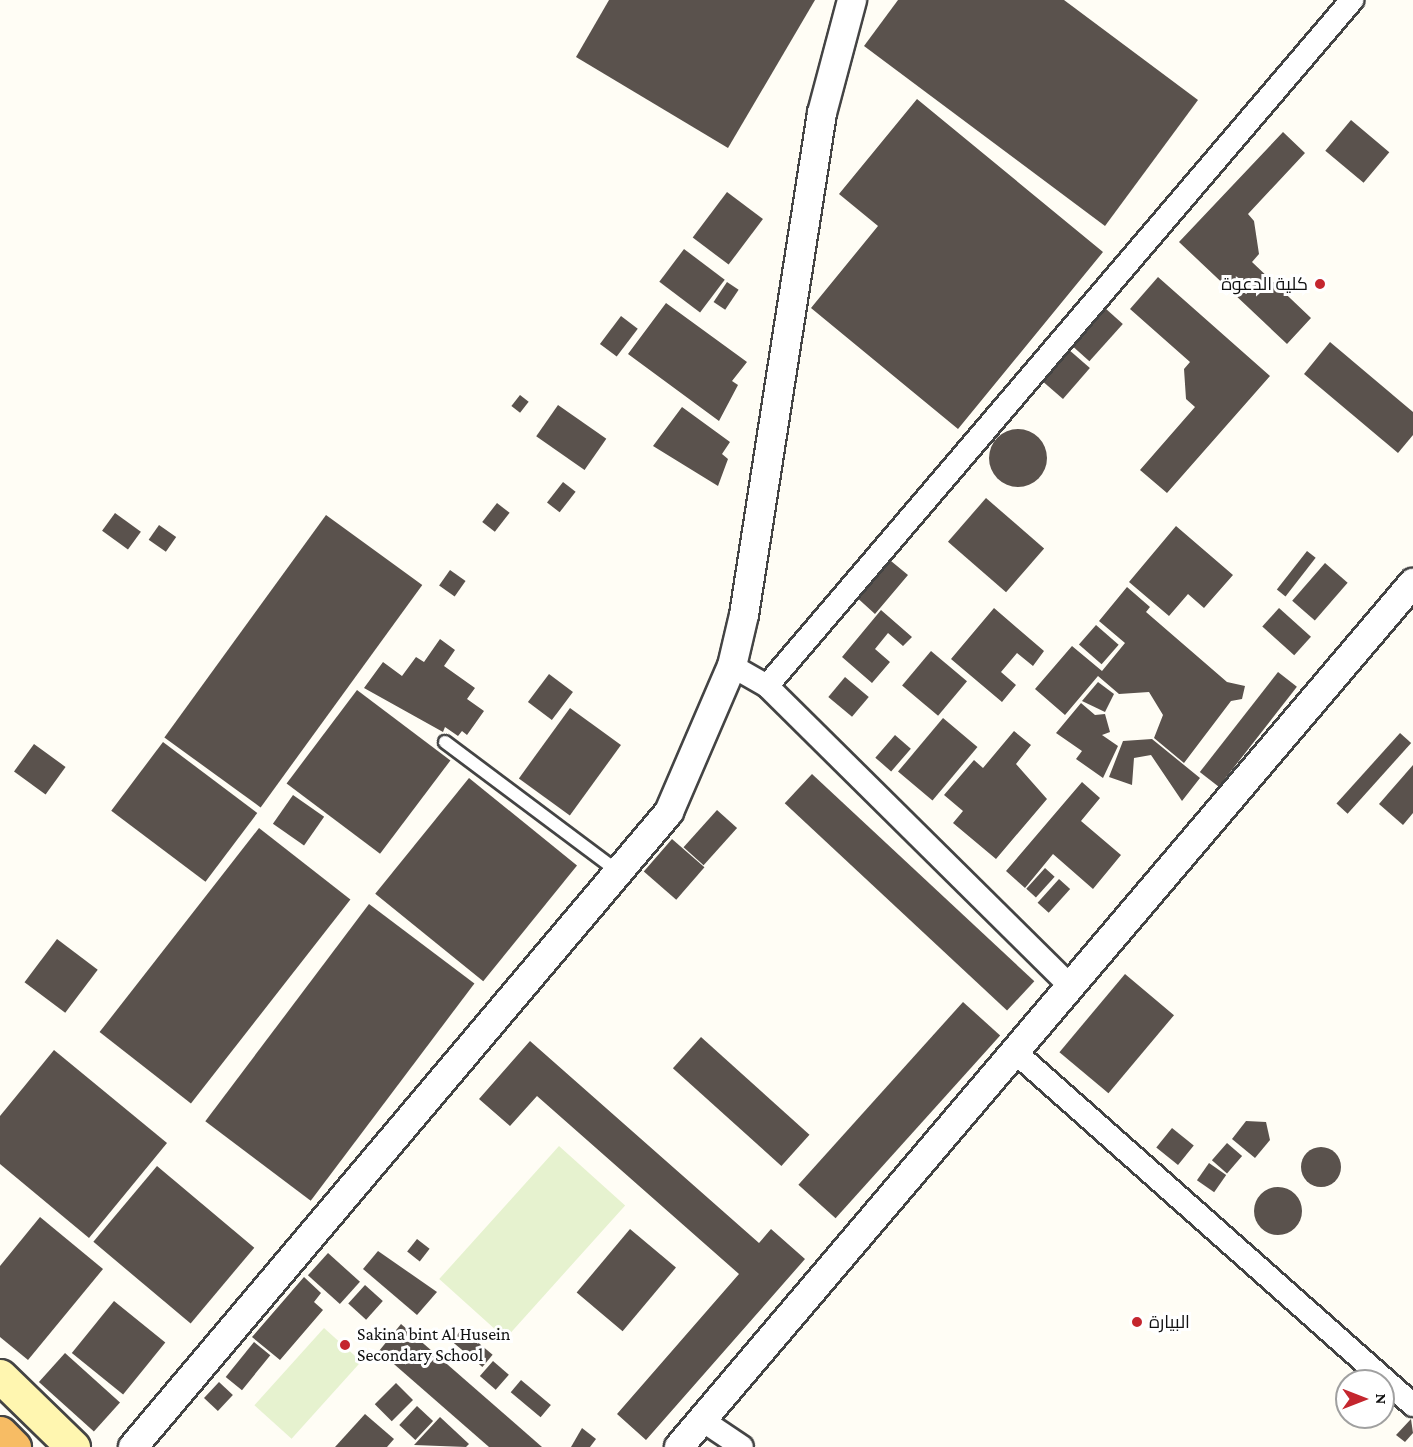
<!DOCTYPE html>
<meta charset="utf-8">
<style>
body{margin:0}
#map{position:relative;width:1413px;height:1447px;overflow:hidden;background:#fffdf5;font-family:"Crimson Pro",Cairo,serif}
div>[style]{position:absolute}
.pitch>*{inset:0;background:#e6f2cf;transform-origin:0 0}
.building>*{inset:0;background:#5a524d;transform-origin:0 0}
.round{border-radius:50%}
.roads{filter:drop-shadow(2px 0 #444) drop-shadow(-2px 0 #444) drop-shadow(0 2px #444) drop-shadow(0 -2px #444)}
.service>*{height:12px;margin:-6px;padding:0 6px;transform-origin:6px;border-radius:6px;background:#fff}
.minor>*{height:22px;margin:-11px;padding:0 11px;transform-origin:11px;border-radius:11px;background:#fff}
.tertiary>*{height:28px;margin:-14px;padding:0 14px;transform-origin:14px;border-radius:14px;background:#fff}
.secondary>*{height:33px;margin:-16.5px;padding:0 16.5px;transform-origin:16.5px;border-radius:16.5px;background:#fff6b0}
.trunk>*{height:33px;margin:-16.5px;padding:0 16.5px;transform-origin:16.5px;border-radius:16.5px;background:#f7bc64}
.dots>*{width:16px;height:16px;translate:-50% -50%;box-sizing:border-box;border:3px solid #fff;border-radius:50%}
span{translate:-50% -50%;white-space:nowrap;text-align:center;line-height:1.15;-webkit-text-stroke:6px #fff;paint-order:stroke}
.poi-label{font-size:18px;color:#111}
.right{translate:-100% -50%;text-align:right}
.left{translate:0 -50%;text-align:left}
.north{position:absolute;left:1335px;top:1369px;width:60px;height:60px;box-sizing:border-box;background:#fff;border:2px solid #a0a0a0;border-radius:50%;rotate:90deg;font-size:16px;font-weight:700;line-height:24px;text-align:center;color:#111}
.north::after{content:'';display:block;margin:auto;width:21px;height:27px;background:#c4262e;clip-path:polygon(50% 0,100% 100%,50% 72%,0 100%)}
</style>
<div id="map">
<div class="pitch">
<i style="left:559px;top:1146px;width:89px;height:179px;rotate:42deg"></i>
<i style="left:324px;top:1328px;width:50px;height:104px;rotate:42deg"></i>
</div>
<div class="building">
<i style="clip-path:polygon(609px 0,815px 0,728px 148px,576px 57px)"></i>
<i style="clip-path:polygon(898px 0,1064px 0,1198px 100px,1105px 226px,864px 46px)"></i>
<i style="clip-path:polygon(917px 99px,1103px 252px,958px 429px,811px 308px,878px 226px,839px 194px)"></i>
<i style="left:1351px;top:120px;width:50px;height:40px;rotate:40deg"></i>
<i style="clip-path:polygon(1283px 132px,1305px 153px,1248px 214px,1254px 221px,1259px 254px,1252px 262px,1311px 318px,1287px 344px,1179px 242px)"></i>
<i style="left:727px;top:192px;width:45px;height:57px;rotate:37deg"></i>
<i style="left:684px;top:249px;width:51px;height:41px;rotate:37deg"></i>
<i style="clip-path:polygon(1158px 277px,1270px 376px,1167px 493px,1140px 470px,1195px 407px,1186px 399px,1184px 369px,1190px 362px,1130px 309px)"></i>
<i style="left:727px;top:282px;width:14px;height:24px;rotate:34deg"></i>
<i style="clip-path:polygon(666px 303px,747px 362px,732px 381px,738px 385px,719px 421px,628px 354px)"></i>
<i style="left:1105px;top:308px;width:24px;height:50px;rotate:42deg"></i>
<i style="left:621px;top:316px;width:21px;height:35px;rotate:37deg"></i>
<i style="clip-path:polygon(1330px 342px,1413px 412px,1413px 435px,1398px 453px,1304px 374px)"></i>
<i style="left:1068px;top:349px;width:29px;height:41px;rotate:41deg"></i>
<i style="left:520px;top:395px;width:11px;height:14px;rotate:38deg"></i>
<i style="left:558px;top:405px;width:59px;height:38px;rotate:35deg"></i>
<i style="clip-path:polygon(682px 407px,730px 442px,722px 454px,728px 459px,718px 486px,653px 446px)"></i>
<i class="round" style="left:989px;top:429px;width:58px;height:58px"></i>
<i style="left:563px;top:482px;width:16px;height:26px;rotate:38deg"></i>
<i style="left:986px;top:498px;width:77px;height:58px;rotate:41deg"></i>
<i style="left:497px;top:503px;width:16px;height:24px;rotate:38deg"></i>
<i style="left:115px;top:513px;width:32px;height:22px;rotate:36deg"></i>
<i style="left:326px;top:515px;width:119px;height:275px;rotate:36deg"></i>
<i style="left:159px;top:525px;width:21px;height:18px;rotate:35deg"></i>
<i style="clip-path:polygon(1176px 526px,1233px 575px,1204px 608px,1188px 594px,1169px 616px,1129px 582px)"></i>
<i style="left:1307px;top:551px;width:11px;height:49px;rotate:38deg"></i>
<i style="clip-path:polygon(891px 561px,908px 575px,875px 614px,853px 594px,862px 583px,868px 588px)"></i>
<i style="left:1325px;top:563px;width:30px;height:50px;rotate:41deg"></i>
<i style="left:450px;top:570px;width:19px;height:19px;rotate:35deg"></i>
<i style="clip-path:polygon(1127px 587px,1150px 607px,1146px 612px,1227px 682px,1245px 686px,1242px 699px,1231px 701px,1184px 763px,1154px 738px,1163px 715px,1149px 692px,1119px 694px,1098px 676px,1065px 715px,1035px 689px,1072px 646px,1102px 671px,1125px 643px,1099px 621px)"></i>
<i style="clip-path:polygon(994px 608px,1044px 651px,1033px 666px,1017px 653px,1001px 672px,1016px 685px,1002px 702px,951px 659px)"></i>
<i style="left:1279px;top:608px;width:43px;height:25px;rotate:42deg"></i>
<i style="clip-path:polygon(881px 610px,912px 637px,903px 646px,888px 633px,875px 649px,890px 662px,872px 683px,842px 657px)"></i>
<i style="left:1096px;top:625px;width:30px;height:26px;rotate:41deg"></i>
<i style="clip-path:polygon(440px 639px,455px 650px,444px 666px,475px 688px,467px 699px,484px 711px,467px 735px,462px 731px,458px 736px,445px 727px,443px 732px,364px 688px,383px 662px,402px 676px,416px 657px,424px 662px)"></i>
<i style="left:931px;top:651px;width:47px;height:45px;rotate:40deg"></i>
<i style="left:1278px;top:672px;width:24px;height:127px;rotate:38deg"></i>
<i style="left:549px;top:674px;width:30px;height:35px;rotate:37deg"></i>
<i style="left:845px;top:677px;width:31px;height:26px;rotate:40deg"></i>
<i style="clip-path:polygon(1098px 682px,1114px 694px,1105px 712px,1082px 701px)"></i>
<i style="left:357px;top:690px;width:117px;height:117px;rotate:37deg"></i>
<i style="clip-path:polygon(1081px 703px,1095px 715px,1105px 714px,1110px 732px,1102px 735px,1118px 746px,1103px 778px,1076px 759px,1082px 751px,1056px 733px)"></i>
<i style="left:570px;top:708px;width:63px;height:87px;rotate:36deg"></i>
<i style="left:943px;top:718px;width:45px;height:70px;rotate:40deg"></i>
<i style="clip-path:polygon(1014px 731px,1031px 745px,1016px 764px,1047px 799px,996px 859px,953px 823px,963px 811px,944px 795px,974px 760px,983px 768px)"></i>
<i style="left:1400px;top:733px;width:15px;height:95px;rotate:42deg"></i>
<i style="left:895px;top:735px;width:21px;height:30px;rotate:41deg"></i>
<i style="clip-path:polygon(1152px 739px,1200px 778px,1182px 801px,1151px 755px,1134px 758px,1132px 785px,1109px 777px,1123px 741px)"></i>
<i style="left:163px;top:742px;width:118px;height:86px;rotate:37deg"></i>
<i style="left:34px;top:744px;width:39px;height:34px;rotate:36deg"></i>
<i style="clip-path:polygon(1413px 765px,1413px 813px,1403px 825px,1379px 804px)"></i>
<i style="left:812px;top:774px;width:304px;height:40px;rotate:43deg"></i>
<i style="left:469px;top:778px;width:139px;height:149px;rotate:39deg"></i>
<i style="clip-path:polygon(1082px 782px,1100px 798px,1081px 821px,1121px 855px,1093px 889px,1053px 854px,1025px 888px,1006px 871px)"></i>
<i style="left:293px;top:795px;width:38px;height:35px;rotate:35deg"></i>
<i style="left:717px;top:810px;width:27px;height:50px;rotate:42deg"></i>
<i style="left:259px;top:828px;width:116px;height:259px;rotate:38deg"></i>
<i style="left:672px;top:839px;width:43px;height:43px;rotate:41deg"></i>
<i style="left:1045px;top:868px;width:13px;height:28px;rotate:42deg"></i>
<i style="left:1059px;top:879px;width:15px;height:32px;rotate:42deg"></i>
<i style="left:369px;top:904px;width:132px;height:272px;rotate:37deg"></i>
<i style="left:57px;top:939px;width:51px;height:54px;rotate:37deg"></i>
<i style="left:1125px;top:974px;width:64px;height:102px;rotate:40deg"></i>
<i style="left:963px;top:1002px;width:50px;height:246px;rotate:42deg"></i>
<i style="left:701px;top:1037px;width:146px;height:42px;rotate:42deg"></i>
<i style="clip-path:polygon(530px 1041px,759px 1243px,771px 1229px,805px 1259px,646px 1440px,617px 1414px,739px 1274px,537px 1096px,510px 1126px,479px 1099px)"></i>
<i style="clip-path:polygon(54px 1050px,167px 1143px,89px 1238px,0 1164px,0 1116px)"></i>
<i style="clip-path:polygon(1246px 1121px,1266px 1122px,1270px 1140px,1255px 1158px,1232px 1139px)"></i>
<i style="left:1172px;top:1128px;width:28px;height:25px;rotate:39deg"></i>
<i style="left:1227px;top:1143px;width:20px;height:23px;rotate:41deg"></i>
<i class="round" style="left:1301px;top:1147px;width:40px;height:40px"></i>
<i style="left:1209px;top:1163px;width:21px;height:21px;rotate:35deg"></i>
<i style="left:157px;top:1166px;width:127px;height:99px;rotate:40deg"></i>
<i class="round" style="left:1254px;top:1187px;width:48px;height:48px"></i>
<i style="clip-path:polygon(40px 1217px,103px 1269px,28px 1360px,0 1337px,0 1266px)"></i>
<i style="left:630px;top:1229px;width:60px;height:83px;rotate:40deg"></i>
<i style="left:417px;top:1239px;width:16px;height:16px;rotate:38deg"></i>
<i style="clip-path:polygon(378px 1251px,437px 1292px,417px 1315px,363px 1269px)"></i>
<i style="left:328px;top:1253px;width:43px;height:30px;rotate:42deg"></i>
<i style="clip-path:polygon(304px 1277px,321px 1293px,314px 1302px,323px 1310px,280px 1360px,252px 1337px)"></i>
<i style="left:365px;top:1285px;width:24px;height:25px;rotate:42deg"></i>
<i style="left:114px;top:1301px;width:66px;height:67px;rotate:39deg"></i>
<i style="clip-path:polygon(401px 1324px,542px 1447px,489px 1447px,379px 1351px)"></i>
<i style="left:462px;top:1329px;width:40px;height:16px;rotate:40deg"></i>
<i style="left:254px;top:1342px;width:21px;height:45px;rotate:39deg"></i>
<i style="left:65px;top:1353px;width:74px;height:39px;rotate:42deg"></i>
<i style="left:493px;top:1361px;width:21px;height:20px;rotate:41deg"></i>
<i style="left:521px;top:1380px;width:39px;height:16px;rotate:40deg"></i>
<i style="left:219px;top:1382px;width:19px;height:22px;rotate:43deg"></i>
<i style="left:396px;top:1383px;width:24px;height:30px;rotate:45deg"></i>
<i style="left:417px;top:1406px;width:22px;height:26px;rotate:43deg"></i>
<i style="clip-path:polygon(365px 1414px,394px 1439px,387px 1447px,335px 1447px)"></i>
<i style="clip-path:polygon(440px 1417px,469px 1444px,466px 1447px,414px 1445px)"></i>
<i style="clip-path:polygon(1411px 1419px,1413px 1433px,1405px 1442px,1396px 1435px)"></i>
<i style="clip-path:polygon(582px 1428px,596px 1439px,590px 1447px,571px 1447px)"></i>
</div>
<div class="roads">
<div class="service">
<i style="left:445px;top:742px;width:217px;rotate:36.8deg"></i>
</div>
<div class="minor">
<i style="left:732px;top:666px;width:40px;rotate:29.7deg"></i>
<i style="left:767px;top:686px;width:426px;rotate:44.7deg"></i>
<i style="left:767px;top:686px;width:902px;rotate:-49.54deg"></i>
<i style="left:1015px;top:1052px;width:532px;rotate:41.57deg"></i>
<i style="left:702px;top:1420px;width:48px;rotate:34deg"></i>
</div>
<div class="tertiary">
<i style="left:133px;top:1447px;width:831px;rotate:-49.83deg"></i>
<i style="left:669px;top:812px;width:159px;rotate:-66.7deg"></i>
<i style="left:732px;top:666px;width:52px;rotate:-76.8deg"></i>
<i style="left:744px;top:615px;width:508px;rotate:-81.17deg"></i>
<i style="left:822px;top:113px;width:117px;rotate:-75.1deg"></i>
<i style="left:679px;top:1447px;width:1134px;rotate:-49.65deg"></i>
</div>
<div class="secondary">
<i style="left:0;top:1376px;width:102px;rotate:44.2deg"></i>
</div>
<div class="trunk">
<i style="left:0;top:1433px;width:20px;rotate:45deg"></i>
</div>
</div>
<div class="dots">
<i style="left:1320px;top:284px;background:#c4262e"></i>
<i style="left:1137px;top:1322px;background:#c4262e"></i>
<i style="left:345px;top:1345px;background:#c4262e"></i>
</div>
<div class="poi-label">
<span class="right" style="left:1308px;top:284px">كلية الدعوة</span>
<span class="left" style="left:1149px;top:1322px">البيارة</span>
<span class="left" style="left:357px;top:1345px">Sakina bint Al Husein<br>Secondary School</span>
</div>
<div class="north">N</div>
</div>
